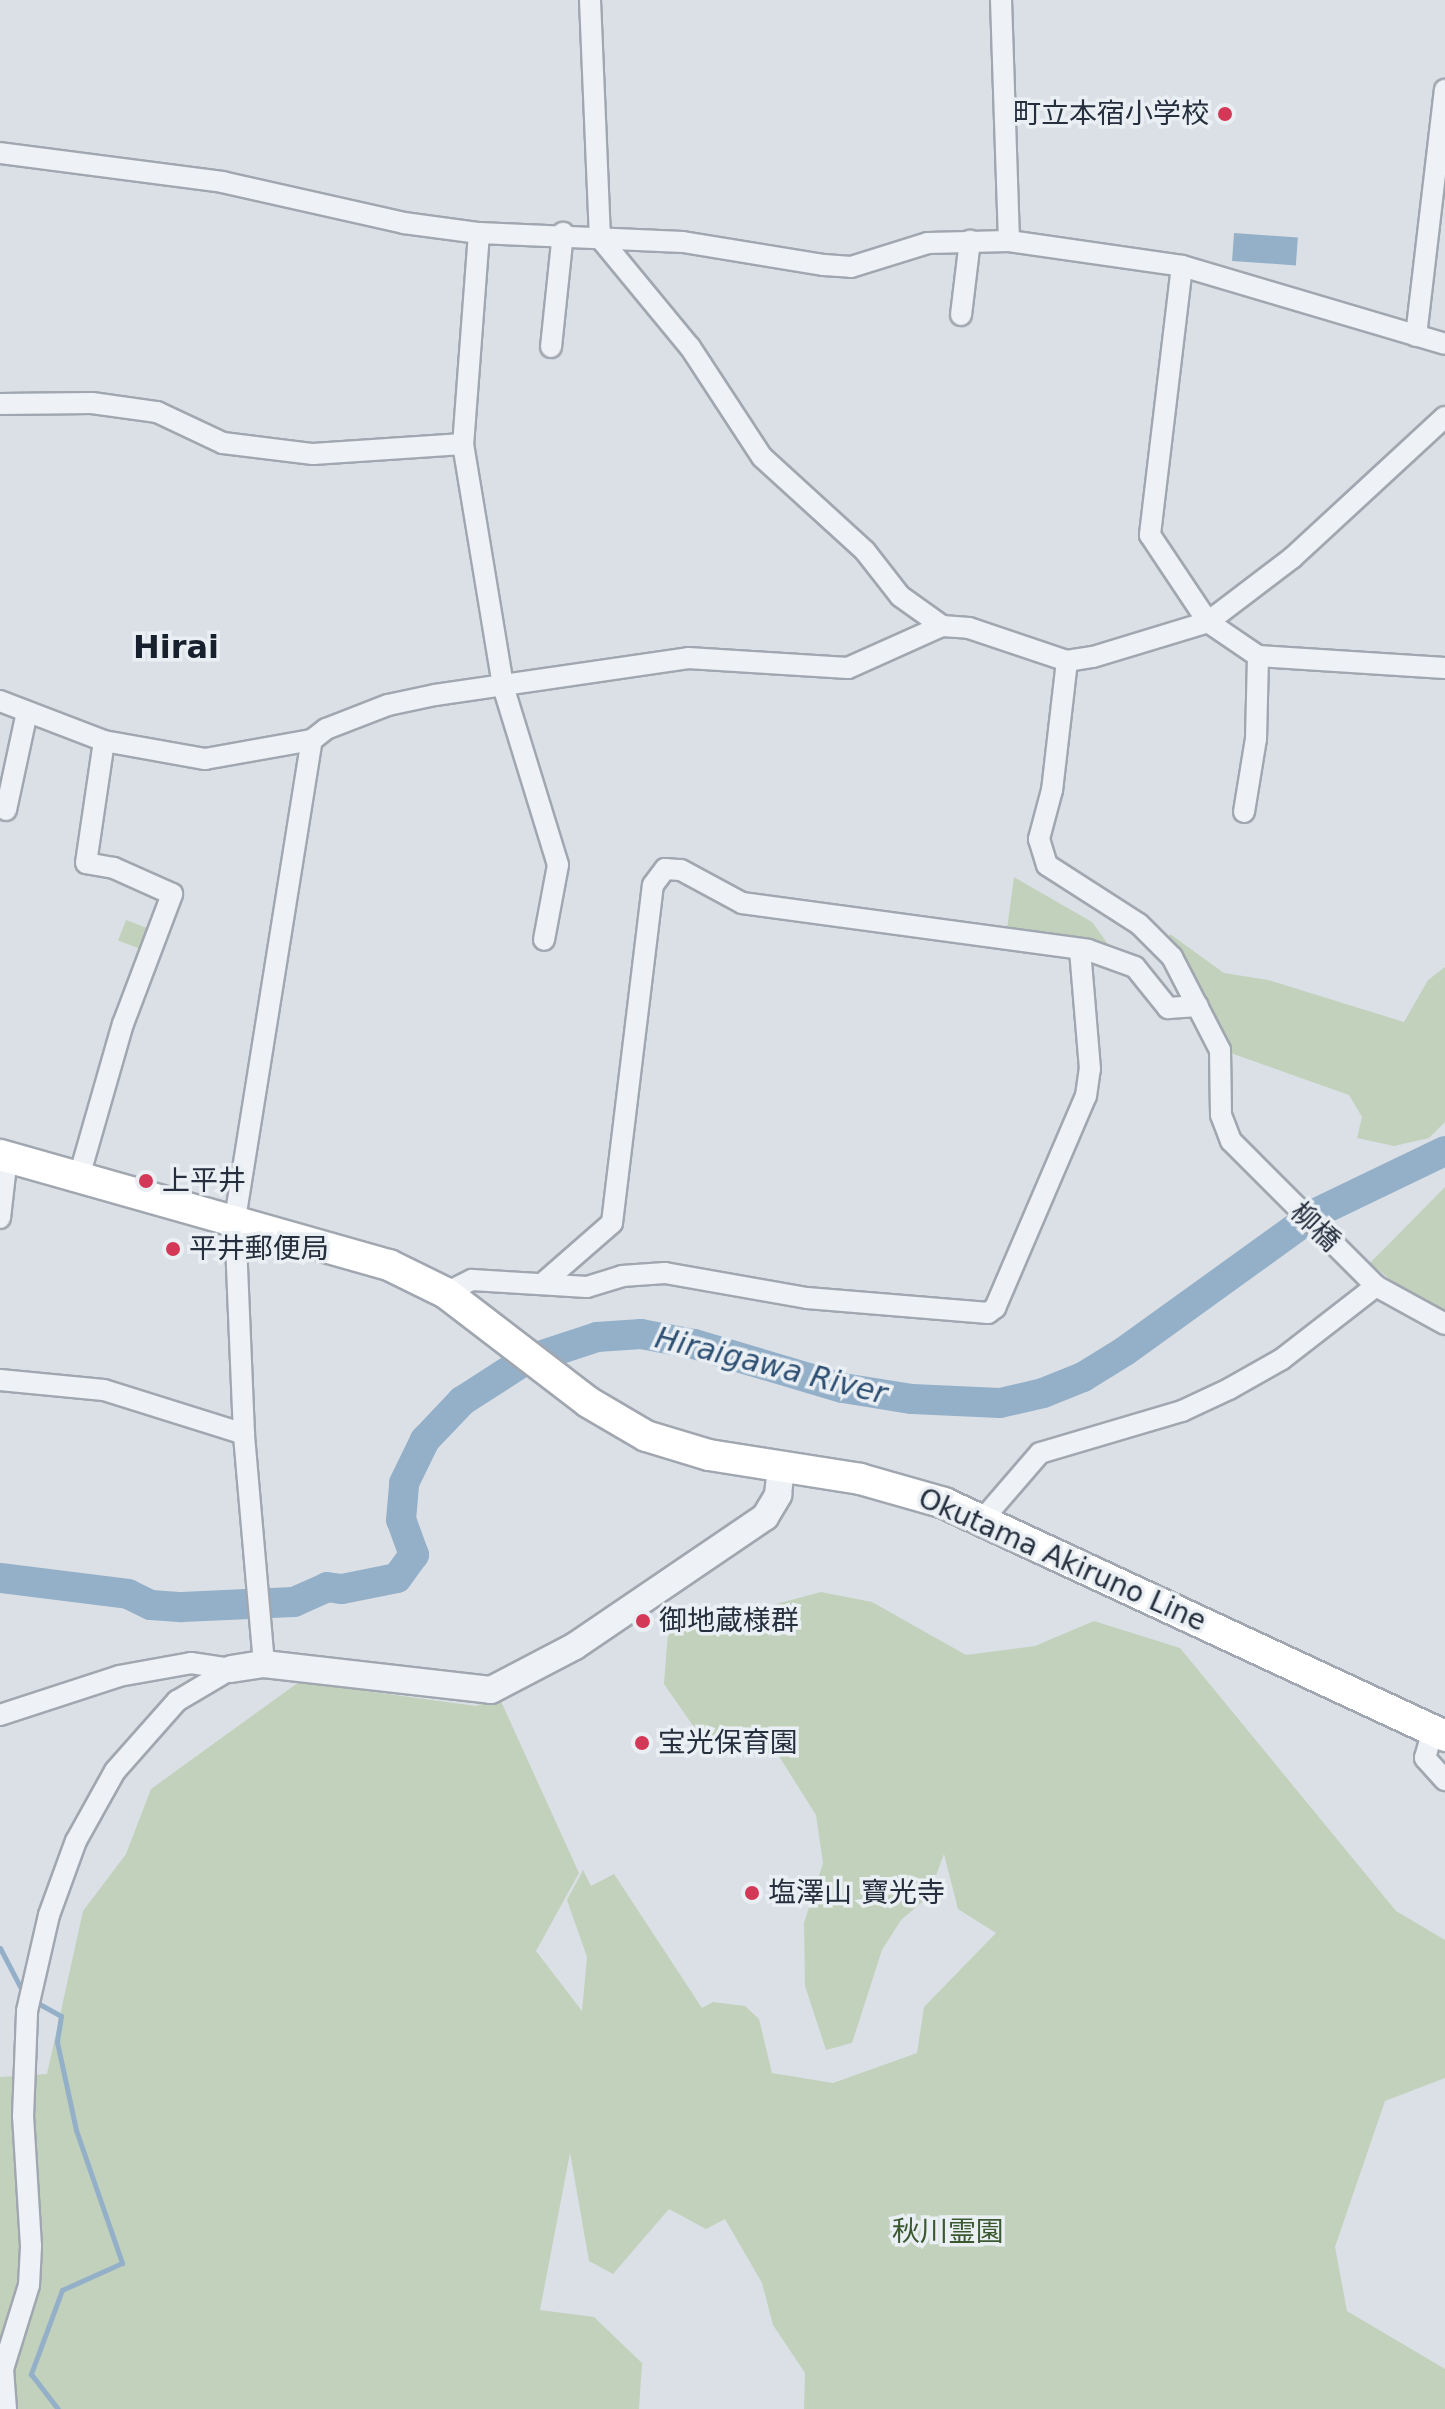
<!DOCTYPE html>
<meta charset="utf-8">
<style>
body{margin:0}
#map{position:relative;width:1445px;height:2409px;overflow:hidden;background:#dbe0e6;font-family:"DejaVu Sans","Noto Sans JP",sans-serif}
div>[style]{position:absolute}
.green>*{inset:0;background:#c2d1bc;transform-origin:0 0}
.water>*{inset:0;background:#94b0c9;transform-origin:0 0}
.stream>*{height:5px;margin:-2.5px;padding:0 2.5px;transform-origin:2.5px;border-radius:2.5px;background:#94b0c9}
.river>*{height:30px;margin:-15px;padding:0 15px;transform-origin:15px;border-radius:15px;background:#94b0c9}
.roads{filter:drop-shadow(2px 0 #a1a7b0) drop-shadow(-2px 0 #a1a7b0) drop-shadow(0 2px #a1a7b0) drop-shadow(0 -2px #a1a7b0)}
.minor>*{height:20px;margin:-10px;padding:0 10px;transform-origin:10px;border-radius:10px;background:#eef1f5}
.tertiary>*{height:26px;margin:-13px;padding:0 13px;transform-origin:13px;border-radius:13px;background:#eef1f5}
.secondary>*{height:30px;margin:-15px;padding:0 15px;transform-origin:15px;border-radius:15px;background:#fff}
.dots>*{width:22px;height:22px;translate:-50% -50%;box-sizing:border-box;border:4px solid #eaeff4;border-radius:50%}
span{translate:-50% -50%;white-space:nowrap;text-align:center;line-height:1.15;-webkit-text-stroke:7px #eaeff4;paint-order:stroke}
.poi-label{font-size:28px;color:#252f3d}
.right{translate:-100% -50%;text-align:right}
.left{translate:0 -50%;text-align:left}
.street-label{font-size:28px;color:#252f3d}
.park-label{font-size:28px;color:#3b5931}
.water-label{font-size:30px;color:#2d4f72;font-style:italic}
.quarter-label{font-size:32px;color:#17202d;font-weight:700}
</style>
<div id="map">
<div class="green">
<i style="clip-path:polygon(1014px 877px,1092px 922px,1108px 944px,1007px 929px)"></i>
<i style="left:126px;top:920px;width:26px;height:22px;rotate:21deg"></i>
<i style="clip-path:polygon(1170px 934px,1224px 973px,1268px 980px,1404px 1022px,1428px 980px,1445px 967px,1445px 1122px,1429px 1138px,1394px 1146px,1357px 1138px,1362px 1117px,1349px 1095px,1228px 1052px,1160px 960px)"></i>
<i style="clip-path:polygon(1445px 1187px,1445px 1313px,1415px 1300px,1370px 1263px)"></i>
<i style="clip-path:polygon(821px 1592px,872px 1602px,966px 1655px,1035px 1646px,1094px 1621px,1180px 1648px,1396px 1911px,1445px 1940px,1445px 2078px,1385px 2101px,1335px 2247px,1347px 2311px,1445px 2369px,1445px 2409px,804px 2409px,805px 2373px,773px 2325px,762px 2283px,725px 2219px,706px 2229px,669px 2209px,613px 2274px,589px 2261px,570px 2153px,540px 2310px,594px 2317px,642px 2363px,639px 2409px,0 2409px,0 2077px,47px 2074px,83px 1911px,126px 1854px,151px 1789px,299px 1682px,476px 1706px,499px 1697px,579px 1873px,536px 1951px,582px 2011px,587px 1957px,567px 1900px,583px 1870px,591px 1886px,614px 1874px,702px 2008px,713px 2002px,745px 2006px,759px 2019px,772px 2073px,833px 2083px,917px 2053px,924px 2007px,996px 1933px,958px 1909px,944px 1854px,928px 1897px,901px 1920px,882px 1950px,852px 2043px,826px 2050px,805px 1986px,804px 1923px,823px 1863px,816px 1815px,775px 1750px,764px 1755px,707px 1746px,664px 1684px,668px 1633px)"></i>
</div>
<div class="water">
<i style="left:1234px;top:233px;width:64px;height:28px;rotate:4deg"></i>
</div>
<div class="stream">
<i style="left:0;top:1948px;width:54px;rotate:62.5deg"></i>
<i style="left:34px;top:2001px;width:31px;rotate:29deg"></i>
<i style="left:61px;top:2016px;width:26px;rotate:99deg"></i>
<i style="left:57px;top:2042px;width:90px;rotate:77.8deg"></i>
<i style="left:76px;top:2130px;width:141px;rotate:70.9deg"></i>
<i style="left:122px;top:2263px;width:66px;rotate:155.8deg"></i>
<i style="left:62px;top:2290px;width:90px;rotate:110.3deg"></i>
<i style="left:31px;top:2374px;width:44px;rotate:52.4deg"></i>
</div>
<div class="river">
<i style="left:0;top:1578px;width:129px;rotate:7.1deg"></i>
<i style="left:128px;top:1594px;width:25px;rotate:26deg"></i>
<i style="left:151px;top:1605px;width:31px;rotate:4deg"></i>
<i style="left:182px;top:1607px;width:112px;rotate:-2.6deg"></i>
<i style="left:294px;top:1602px;width:36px;rotate:-24deg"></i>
<i style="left:327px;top:1587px;width:15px;rotate:8deg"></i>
<i style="left:342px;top:1589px;width:56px;rotate:-11.3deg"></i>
<i style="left:397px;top:1578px;width:29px;rotate:-54deg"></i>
<i style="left:414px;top:1555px;width:37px;rotate:-110deg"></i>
<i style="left:401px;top:1520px;width:37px;rotate:-85deg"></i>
<i style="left:404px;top:1483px;width:48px;rotate:-64deg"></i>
<i style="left:425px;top:1440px;width:54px;rotate:-46.5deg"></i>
<i style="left:462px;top:1401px;width:74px;rotate:-32.8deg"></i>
<i style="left:524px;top:1361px;width:77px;rotate:-18.2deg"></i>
<i style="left:597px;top:1337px;width:44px;rotate:-3.9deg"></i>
<i style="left:641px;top:1334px;width:54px;rotate:10.7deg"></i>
<i style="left:694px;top:1344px;width:155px;rotate:16.5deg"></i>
<i style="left:843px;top:1388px;width:70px;rotate:9.1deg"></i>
<i style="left:912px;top:1399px;width:88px;rotate:2.6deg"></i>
<i style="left:1000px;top:1403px;width:44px;rotate:-13.1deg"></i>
<i style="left:1043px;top:1393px;width:43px;rotate:-21.8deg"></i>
<i style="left:1083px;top:1377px;width:49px;rotate:-31.8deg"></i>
<i style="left:1125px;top:1351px;width:236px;rotate:-35.8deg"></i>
<i style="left:1316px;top:1213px;width:143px;rotate:-25.7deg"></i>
</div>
<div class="roads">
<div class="minor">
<i style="left:590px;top:0;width:238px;rotate:87.6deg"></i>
<i style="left:600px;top:238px;width:141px;rotate:50.5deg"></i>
<i style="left:690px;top:347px;width:131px;rotate:56.8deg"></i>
<i style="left:762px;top:457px;width:139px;rotate:42.4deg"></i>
<i style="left:865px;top:551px;width:57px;rotate:52.1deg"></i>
<i style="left:900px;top:596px;width:52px;rotate:35.5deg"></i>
<i style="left:1001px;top:0;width:241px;rotate:88.1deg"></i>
<i style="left:0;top:153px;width:224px;rotate:7.4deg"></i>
<i style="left:222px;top:182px;width:187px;rotate:12.7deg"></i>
<i style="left:404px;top:223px;width:76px;rotate:7.6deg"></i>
<i style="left:479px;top:233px;width:204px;rotate:2.5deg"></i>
<i style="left:683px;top:242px;width:143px;rotate:9.3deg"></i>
<i style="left:824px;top:265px;width:27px;rotate:4deg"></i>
<i style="left:851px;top:267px;width:81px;rotate:-17.3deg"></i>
<i style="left:928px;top:243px;width:81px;rotate:-1.4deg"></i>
<i style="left:1009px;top:241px;width:175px;rotate:8.2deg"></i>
<i style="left:1182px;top:266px;width:274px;rotate:16.5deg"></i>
<i style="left:479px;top:233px;width:212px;rotate:94.3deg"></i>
<i style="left:463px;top:444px;width:245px;rotate:80.6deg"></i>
<i style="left:503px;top:686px;width:187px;rotate:72.9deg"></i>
<i style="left:558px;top:865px;width:76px;rotate:100.6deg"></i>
<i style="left:1182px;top:266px;width:271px;rotate:96.8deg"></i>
<i style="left:1150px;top:535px;width:105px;rotate:56.3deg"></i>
<i style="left:1208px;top:622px;width:60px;rotate:34.2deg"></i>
<i style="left:1258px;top:656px;width:187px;rotate:3.7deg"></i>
<i style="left:961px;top:315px;width:75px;rotate:-83.1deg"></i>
<i style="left:1416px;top:336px;width:248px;rotate:-83.3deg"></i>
<i style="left:551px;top:347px;width:115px;rotate:-84deg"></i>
<i style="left:0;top:404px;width:92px;rotate:-0.6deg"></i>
<i style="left:92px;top:403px;width:66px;rotate:7.9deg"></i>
<i style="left:157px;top:412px;width:73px;rotate:25.2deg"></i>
<i style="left:223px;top:443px;width:91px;rotate:7deg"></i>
<i style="left:313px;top:454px;width:150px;rotate:-3.8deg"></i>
<i style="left:1067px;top:661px;width:130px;rotate:96.6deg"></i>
<i style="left:1052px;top:790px;width:51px;rotate:104.9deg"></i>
<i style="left:1039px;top:839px;width:27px;rotate:73deg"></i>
<i style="left:1047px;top:865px;width:109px;rotate:32.7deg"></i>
<i style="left:1139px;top:924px;width:47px;rotate:45deg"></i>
<i style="left:1172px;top:957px;width:105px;rotate:62.7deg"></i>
<i style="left:1220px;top:1050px;width:65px;rotate:89.1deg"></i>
<i style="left:1221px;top:1115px;width:28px;rotate:69deg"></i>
<i style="left:1231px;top:1141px;width:205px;rotate:45deg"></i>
<i style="left:1376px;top:1286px;width:79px;rotate:28.8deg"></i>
<i style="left:0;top:701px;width:111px;rotate:21deg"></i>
<i style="left:104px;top:741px;width:103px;rotate:10.1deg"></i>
<i style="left:205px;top:759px;width:109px;rotate:-10.1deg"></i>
<i style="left:312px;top:740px;width:18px;rotate:-38deg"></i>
<i style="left:326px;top:729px;width:66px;rotate:-21.2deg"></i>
<i style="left:388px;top:705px;width:48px;rotate:-12deg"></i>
<i style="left:435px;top:695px;width:256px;rotate:-8.3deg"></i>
<i style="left:688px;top:658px;width:160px;rotate:3.6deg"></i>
<i style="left:848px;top:668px;width:103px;rotate:-24.1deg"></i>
<i style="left:942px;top:626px;width:27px;rotate:4deg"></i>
<i style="left:969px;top:628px;width:103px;rotate:18.6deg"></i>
<i style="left:1067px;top:661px;width:26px;rotate:-9deg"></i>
<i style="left:1093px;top:657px;width:120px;rotate:-16.9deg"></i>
<i style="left:1208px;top:622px;width:106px;rotate:-37.3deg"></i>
<i style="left:1292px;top:558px;width:208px;rotate:-42.7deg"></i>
<i style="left:6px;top:810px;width:100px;rotate:-77.9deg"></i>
<i style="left:1244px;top:812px;width:74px;rotate:-80.7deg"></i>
<i style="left:1256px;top:739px;width:83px;rotate:-88.6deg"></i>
<i style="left:79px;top:1177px;width:159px;rotate:-74deg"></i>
<i style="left:123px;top:1024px;width:139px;rotate:-69.3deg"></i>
<i style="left:172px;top:894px;width:64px;rotate:-155.9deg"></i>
<i style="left:114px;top:868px;width:28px;rotate:-170deg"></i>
<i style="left:86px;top:863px;width:123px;rotate:-81.6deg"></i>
<i style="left:0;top:1218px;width:61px;rotate:-83.5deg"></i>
<i style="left:542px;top:1284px;width:93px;rotate:-41.1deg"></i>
<i style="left:612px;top:1223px;width:340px;rotate:-83.1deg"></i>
<i style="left:653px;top:885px;width:20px;rotate:-53deg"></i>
<i style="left:665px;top:869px;width:16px;rotate:4deg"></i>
<i style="left:681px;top:870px;width:69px;rotate:28.4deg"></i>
<i style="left:742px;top:903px;width:349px;rotate:7.7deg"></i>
<i style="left:1088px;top:950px;width:50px;rotate:19.9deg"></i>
<i style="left:1135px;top:967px;width:53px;rotate:51.2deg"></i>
<i style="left:1168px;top:1008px;width:30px;rotate:-4deg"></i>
<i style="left:446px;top:1293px;width:29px;rotate:-27deg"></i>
<i style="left:472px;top:1280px;width:115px;rotate:3.5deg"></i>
<i style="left:587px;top:1287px;width:37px;rotate:-17deg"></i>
<i style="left:622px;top:1276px;width:43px;rotate:-4deg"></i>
<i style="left:665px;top:1273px;width:144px;rotate:10deg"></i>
<i style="left:807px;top:1298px;width:182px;rotate:4.7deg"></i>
<i style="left:988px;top:1313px;width:9px;rotate:-36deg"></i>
<i style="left:995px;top:1308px;width:231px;rotate:-66.8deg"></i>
<i style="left:1086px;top:1096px;width:27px;rotate:-82deg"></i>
<i style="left:1090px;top:1069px;width:120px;rotate:-94.8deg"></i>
<i style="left:0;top:1380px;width:104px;rotate:5.5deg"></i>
<i style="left:104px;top:1390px;width:147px;rotate:17.4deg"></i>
<i style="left:983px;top:1519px;width:87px;rotate:-49.2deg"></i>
<i style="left:1040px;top:1453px;width:148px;rotate:-16.5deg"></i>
<i style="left:1182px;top:1411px;width:52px;rotate:-25.1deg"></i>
<i style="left:1229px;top:1389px;width:61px;rotate:-29.5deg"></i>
<i style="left:1282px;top:1359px;width:119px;rotate:-37.8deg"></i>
<i style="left:264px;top:1664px;width:231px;rotate:-95deg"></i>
<i style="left:244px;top:1434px;width:215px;rotate:-92.4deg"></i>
<i style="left:235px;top:1219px;width:485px;rotate:-80.9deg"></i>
<i style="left:0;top:1715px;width:125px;rotate:-18.1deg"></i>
<i style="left:119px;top:1676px;width:73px;rotate:-10.2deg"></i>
<i style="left:191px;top:1663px;width:40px;rotate:8.5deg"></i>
<i style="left:1433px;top:1730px;width:29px;rotate:106deg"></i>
<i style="left:1425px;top:1758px;width:30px;rotate:48deg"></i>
<i style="left:6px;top:2409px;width:40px;rotate:-94.3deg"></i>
<i style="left:3px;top:2369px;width:88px;rotate:-72.8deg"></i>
<i style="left:29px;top:2285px;width:39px;rotate:-87deg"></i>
<i style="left:31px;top:2246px;width:129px;rotate:-93.5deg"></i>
<i style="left:23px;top:2117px;width:106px;rotate:-87.8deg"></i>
<i style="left:27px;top:2011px;width:98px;rotate:-77.1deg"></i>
<i style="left:49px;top:1915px;width:79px;rotate:-70deg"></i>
<i style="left:76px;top:1841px;width:80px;rotate:-60.9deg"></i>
<i style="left:115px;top:1771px;width:94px;rotate:-48.5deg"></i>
<i style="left:177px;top:1701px;width:63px;rotate:-30.7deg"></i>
</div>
<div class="tertiary">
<i style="left:231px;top:1669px;width:33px;rotate:-9deg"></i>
<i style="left:264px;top:1664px;width:228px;rotate:6.5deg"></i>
<i style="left:491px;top:1690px;width:95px;rotate:-27.6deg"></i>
<i style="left:575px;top:1646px;width:230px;rotate:-34.2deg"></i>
<i style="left:765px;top:1517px;width:26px;rotate:-59deg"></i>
<i style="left:778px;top:1495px;width:29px;rotate:-84deg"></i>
</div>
<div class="secondary">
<i style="left:0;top:1155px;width:404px;rotate:15.8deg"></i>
<i style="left:389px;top:1265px;width:64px;rotate:26.2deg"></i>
<i style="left:446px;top:1293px;width:179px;rotate:37.5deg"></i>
<i style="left:588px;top:1402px;width:67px;rotate:30.4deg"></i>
<i style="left:646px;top:1436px;width:66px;rotate:16.8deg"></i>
<i style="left:709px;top:1455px;width:153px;rotate:9deg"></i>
<i style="left:860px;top:1479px;width:87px;rotate:15.9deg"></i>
<i style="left:944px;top:1503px;width:553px;rotate:24.94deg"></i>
</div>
</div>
<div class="dots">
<i style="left:1225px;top:114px;background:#d33957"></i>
<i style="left:146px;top:1181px;background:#d33957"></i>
<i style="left:173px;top:1249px;background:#d33957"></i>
<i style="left:643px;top:1621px;background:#d33957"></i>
<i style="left:642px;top:1743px;background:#d33957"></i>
<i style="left:752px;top:1893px;background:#d33957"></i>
</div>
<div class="poi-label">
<span class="right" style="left:1209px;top:114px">町立本宿小学校</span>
<span class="left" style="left:162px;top:1181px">上平井</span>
<span class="left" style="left:189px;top:1249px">平井郵便局</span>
<span class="left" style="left:659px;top:1621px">御地蔵様群</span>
<span class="left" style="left:658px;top:1743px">宝光保育園</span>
<span class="left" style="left:768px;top:1893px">塩澤山 寶光寺</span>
</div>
<div class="street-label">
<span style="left:1315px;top:1227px;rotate:44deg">柳橋</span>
<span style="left:1062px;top:1560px;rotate:24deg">Okutama Akiruno Line</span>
</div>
<div class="park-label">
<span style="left:948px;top:2232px">秋川霊園</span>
</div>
<div class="water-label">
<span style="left:771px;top:1366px;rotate:14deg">Hiraigawa River</span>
</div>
<div class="quarter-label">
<span style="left:176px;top:647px">Hirai</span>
</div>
</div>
